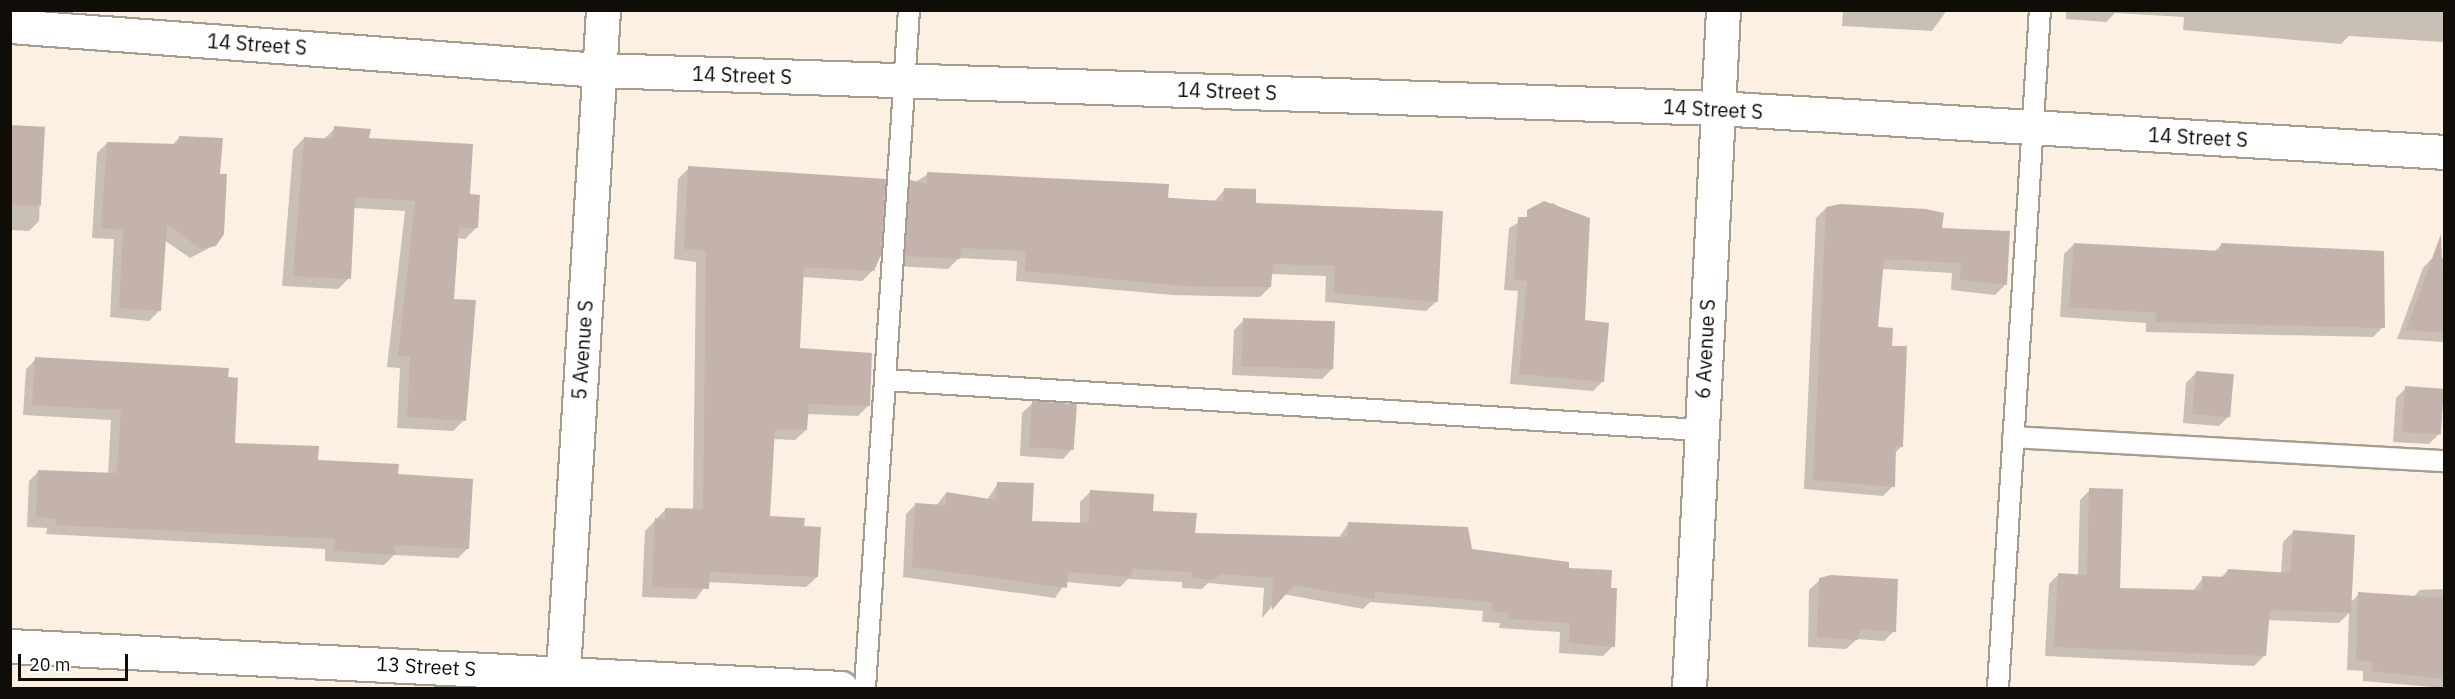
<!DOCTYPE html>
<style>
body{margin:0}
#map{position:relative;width:2455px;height:699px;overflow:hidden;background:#fbf0e2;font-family:"IBM Plex Sans",sans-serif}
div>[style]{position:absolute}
.shadow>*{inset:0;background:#0003}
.building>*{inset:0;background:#c4b3ac;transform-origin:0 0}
.roads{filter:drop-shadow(2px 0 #a69c8f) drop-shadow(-2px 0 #a69c8f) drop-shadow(0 2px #a69c8f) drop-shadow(0 -2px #a69c8f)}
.lane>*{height:20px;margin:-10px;padding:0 10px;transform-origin:10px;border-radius:10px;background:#fff}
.street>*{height:33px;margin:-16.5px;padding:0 16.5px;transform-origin:16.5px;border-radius:16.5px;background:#fff}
.secondary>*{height:33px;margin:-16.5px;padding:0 16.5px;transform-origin:16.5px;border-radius:16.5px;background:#fff}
span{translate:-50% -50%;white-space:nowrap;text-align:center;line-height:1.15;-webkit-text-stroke:4.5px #fff;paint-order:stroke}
.street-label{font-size:20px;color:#100c08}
.frame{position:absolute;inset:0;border:12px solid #100c08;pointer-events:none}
.scale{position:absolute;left:18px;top:654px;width:110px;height:27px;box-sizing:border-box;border:3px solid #100c08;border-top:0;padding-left:8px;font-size:18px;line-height:21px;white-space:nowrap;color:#100c08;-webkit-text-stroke:4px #fff;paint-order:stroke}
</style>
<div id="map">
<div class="shadow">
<i style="clip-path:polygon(1843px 10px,1947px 10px,1932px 31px,1842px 26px)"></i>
<i style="clip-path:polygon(2066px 10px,2444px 10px,2444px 42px,2349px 36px,2341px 44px,2183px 30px,2184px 17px,2115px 13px,2106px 22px,2066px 19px)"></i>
<i style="clip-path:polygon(10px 126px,43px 129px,39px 221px,29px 231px,10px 230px)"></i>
<i style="clip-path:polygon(335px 128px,469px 195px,477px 227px,465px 239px,457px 238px,452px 300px,464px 420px,453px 431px,397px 428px,400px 368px,387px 367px,405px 211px,353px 208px,349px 278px,338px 289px,282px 286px,293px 150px,304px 138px,323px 140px)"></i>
<i style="clip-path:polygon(179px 138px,218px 175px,215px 245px,190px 258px,164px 240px,159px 311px,149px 321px,110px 317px,114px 239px,92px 238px,97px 153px,107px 143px,172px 145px)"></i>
<i style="clip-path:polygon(689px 168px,873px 270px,862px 281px,802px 277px,798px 349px,868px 406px,858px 416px,807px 414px,806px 430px,795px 440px,773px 439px,769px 517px,803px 528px,817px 577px,806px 587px,708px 582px,696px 599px,642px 597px,645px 531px,666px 509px,693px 510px,696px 262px,674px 259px,678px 179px)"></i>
<i style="clip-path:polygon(928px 174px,1214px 202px,1225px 189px,1437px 301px,1426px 311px,1325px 302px,1326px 276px,1271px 274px,1270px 287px,1260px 297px,1173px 295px,1016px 281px,1017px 261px,959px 258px,948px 269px,896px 266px,900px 192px)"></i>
<i style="clip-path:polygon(1553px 203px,1576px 218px,1583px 321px,1603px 381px,1593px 391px,1510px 384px,1518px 291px,1504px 290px,1509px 228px)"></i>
<i style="clip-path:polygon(1826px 208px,1941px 229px,2005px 285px,1995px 295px,1951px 290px,1952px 273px,1882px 269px,1877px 328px,1890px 347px,1902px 446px,1894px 454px,1893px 486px,1883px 496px,1804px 489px,1816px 218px)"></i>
<i style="clip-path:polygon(2074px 244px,2214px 252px,2221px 245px,2383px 327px,2373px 337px,2146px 332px,2146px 323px,2060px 317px,2064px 254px)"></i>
<i style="clip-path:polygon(2433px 257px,2444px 258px,2444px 342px,2397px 339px,2423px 268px)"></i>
<i style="clip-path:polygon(1244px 320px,1332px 369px,1322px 379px,1232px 375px,1234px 330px)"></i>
<i style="clip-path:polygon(36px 359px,227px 379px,233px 444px,396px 475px,468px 548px,458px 558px,394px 555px,384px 565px,325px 561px,325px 549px,46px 534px,47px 528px,27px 527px,29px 481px,39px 471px,108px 474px,111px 420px,23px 415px,26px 369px)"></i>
<i style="clip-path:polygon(2196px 373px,2229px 416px,2219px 426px,2183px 423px,2186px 383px)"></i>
<i style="clip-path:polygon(2406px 388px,2439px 434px,2429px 444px,2393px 442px,2396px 398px)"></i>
<i style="clip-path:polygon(1033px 403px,1073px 448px,1063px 459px,1020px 456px,1022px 413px)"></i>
<i style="clip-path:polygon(998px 483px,1031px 523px,1080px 524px,1080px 502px,1090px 492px,1193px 535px,1338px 539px,1348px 524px,1567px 570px,1610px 589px,1613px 646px,1603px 656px,1559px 653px,1560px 632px,1499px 628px,1500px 623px,1482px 622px,1483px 611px,1370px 602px,1363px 609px,1283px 594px,1262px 618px,1264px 588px,1208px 583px,1202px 589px,1182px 588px,1182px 582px,1128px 579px,1120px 587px,1066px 582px,1055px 598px,903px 577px,906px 514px,916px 504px,936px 506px,946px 493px,987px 500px)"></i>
<i style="clip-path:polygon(2090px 490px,2118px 589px,2193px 591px,2203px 578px,2220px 579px,2228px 570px,2281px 574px,2283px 542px,2293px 532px,2350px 603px,2359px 594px,2413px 597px,2420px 590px,2444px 589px,2444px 688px,2363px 681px,2363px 671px,2347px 670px,2349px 613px,2339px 623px,2267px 620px,2264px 656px,2254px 666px,2045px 656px,2049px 584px,2059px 574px,2078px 576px,2080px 500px)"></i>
<i style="clip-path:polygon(1820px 580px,1894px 631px,1884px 641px,1857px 639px,1846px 649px,1808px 647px,1809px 590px)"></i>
</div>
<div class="building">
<i style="left:10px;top:125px;width:35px;height:79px;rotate:3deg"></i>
<i style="clip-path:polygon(334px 126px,371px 129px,369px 138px,473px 144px,470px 194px,480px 195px,478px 228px,459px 227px,454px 299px,476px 300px,466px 421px,407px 417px,410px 357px,398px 356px,415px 201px,355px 197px,351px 279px,293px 276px,304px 137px,333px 139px)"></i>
<i style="clip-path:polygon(179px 136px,223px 138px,220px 174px,227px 174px,224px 234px,216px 246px,201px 249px,167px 224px,161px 311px,119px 308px,123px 230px,101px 228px,107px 142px,178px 144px)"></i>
<i style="clip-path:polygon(688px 166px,886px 179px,881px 255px,874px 271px,804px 267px,800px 348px,872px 353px,870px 406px,809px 404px,807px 430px,775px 429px,770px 516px,805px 518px,804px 526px,821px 527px,818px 577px,710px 572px,709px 589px,652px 587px,655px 518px,665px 519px,665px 508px,703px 509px,706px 251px,684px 249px)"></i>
<i style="clip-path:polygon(927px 172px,1169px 184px,1168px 198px,1223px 201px,1224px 188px,1256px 189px,1256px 203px,1443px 211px,1438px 302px,1334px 293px,1335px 266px,1273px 264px,1271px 287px,1184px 286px,1025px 271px,1026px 251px,961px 248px,960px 259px,905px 256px,910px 180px,927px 184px)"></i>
<i style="clip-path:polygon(1544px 201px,1590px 218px,1585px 320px,1609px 323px,1604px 382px,1519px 374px,1527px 281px,1514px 280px,1518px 217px,1527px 217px,1527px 210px)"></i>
<i style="clip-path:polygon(1840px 204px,1926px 209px,1944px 213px,1942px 228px,2010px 231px,2007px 285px,1960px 280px,1961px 263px,1884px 259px,1878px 327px,1893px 328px,1892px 346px,1907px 346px,1903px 447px,1896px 446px,1895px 487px,1813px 480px,1826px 207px)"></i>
<i style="clip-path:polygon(2441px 234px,2445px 333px,2406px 330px)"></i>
<i style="clip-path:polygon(2074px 243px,2220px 251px,2221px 243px,2384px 251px,2385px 328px,2155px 322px,2156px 313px,2069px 307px)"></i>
<i style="left:1243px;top:318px;width:92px;height:48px;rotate:2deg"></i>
<i style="clip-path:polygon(35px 357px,229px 368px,228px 377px,238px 378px,235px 443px,319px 446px,318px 460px,399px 464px,398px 474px,473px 479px,469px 549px,395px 545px,396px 555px,334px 551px,335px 539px,55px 525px,56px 519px,36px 517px,38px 470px,117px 473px,121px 410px,32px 405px)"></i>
<i style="left:2196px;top:371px;width:38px;height:43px;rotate:5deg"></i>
<i style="left:2405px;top:386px;width:39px;height:46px;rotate:4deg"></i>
<i style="left:1032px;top:401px;width:45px;height:46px;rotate:4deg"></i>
<i style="clip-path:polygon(997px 482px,1034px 483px,1032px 521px,1089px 523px,1090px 490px,1154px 494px,1153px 511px,1197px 513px,1195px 533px,1347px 537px,1348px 522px,1468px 527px,1472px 549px,1569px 562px,1569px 568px,1612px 570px,1611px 588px,1617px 588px,1615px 647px,1569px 643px,1570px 623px,1509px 619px,1509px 613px,1491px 612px,1492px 602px,1375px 592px,1375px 599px,1294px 585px,1272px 610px,1273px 578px,1220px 574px,1213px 580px,1191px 578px,1192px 572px,1132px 569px,1131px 577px,1068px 572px,1067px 588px,912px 567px,915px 503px,946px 505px,946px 492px,996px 500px)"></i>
<i style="clip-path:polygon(2089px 488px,2123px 489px,2120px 588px,2202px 590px,2202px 576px,2227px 577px,2228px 569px,2290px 573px,2293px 530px,2355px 535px,2351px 613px,2270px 610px,2266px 656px,2054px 647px,2058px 573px,2087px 575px)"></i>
<i style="clip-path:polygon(1831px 575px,1898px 579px,1896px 632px,1860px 629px,1858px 640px,1817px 637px,1819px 578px)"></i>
<i style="clip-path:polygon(2358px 592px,2445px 598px,2445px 679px,2372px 671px,2373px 661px,2356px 661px)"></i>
</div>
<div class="roads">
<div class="lane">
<i style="left:885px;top:380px;width:818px;rotate:3.51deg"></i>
<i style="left:2013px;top:437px;width:432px;rotate:3.2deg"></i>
<i style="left:865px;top:688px;width:679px;rotate:-86.29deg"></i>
<i style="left:1998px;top:688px;width:679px;rotate:-86.46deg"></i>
</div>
<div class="street">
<i style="left:10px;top:26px;width:592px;rotate:4.27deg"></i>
<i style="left:600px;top:70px;width:1118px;rotate:1.95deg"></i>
<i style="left:1717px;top:108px;width:728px;rotate:3.46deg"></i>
<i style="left:562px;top:688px;width:679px;rotate:-86.54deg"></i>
</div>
<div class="secondary">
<i style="left:10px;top:646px;width:832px;rotate:2.89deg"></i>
<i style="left:1689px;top:688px;width:679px;rotate:-87.13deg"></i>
</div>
</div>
<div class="street-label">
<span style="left:257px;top:44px;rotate:4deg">14 Street S</span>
<span style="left:742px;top:75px;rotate:2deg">14 Street S</span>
<span style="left:1227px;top:91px;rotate:2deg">14 Street S</span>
<span style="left:1713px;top:109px;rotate:3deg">14 Street S</span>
<span style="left:2198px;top:137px;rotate:3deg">14 Street S</span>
<span style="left:1705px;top:349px;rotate:-87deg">6 Avenue S</span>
<span style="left:582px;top:350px;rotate:-86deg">5 Avenue S</span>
<span style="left:426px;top:666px;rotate:3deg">13 Street S</span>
</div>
<div class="frame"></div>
<div class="scale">20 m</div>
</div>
